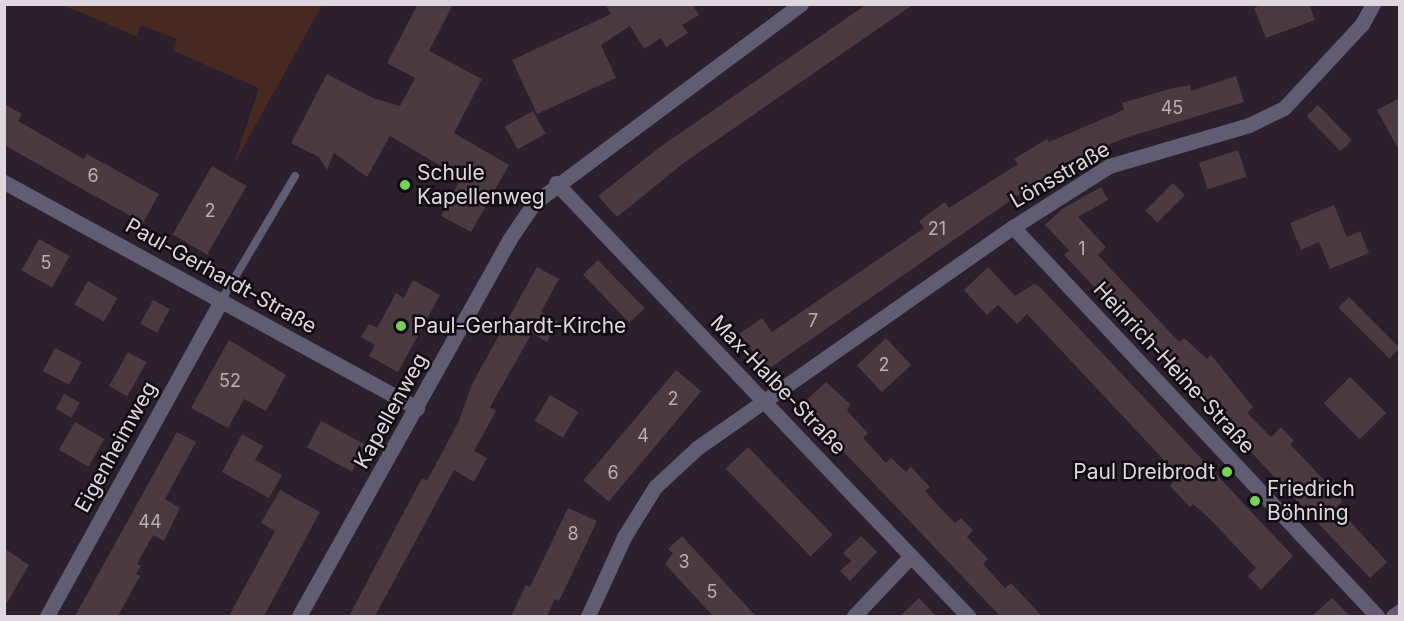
<!DOCTYPE html>
<meta charset="utf-8">
<style>
body{margin:0}
#map{position:relative;width:1404px;height:621px;overflow:hidden;background:#2b202b;font-family:Inter,sans-serif}
div>[style]{position:absolute}
.green>*{inset:0;background:#482922}
.building>*{inset:0;background:#4b3b40;transform-origin:0 0}
.service>*{height:8px;margin:-4px;padding:0 4px;transform-origin:4px;border-radius:4px;background:#5f5c73}
.minor>*{height:15px;margin:-7.5px;padding:0 7.5px;transform-origin:7.5px;border-radius:7.5px;background:#5f5c73}
.dots>*{width:16px;height:16px;translate:-50% -50%;box-sizing:border-box;border:3px solid #100c11;border-radius:50%}
span{translate:-50% -50%;white-space:nowrap;text-align:center;line-height:1.15;-webkit-text-stroke:5px #100c11;paint-order:stroke}
.number-label{font-size:18px;color:#b9b0b6}
.number-label span{-webkit-text-stroke-width:0}
.poi-label{font-size:21px;color:#ded7de}
.left{translate:0 -50%;text-align:left}
.right{translate:-100% -50%;text-align:right}
.street-label{font-size:21px;color:#ded7de}
.frame{position:absolute;inset:0;border:6px solid #ded7de;pointer-events:none}
</style>
<div id="map">
<div class="green">
<i style="clip-path:polygon(63px 5px,322px 5px,233px 166px,259px 88px,174px 51px,177px 39px,141px 25px,136px 36px)"></i>
</div>
<div class="building">
<i style="clip-path:polygon(418px 4px,453px 4px,429px 51px,482px 79px,454px 133px,509px 165px,471px 232px,441px 216px,461px 178px,390px 136px,367px 177px,334px 153px,327px 170px,319px 157px,291px 143px,327px 74px,373px 98px,400px 106px,415px 78px,387px 63px)"></i>
<i style="clip-path:polygon(605px 4px,692px 4px,699px 15px,682px 25px,688px 33px,666px 47px,661px 38px,644px 49px,630px 26px,601px 45px,616px 78px,537px 114px,512px 60px,611px 14px)"></i>
<i style="clip-path:polygon(867px 4px,914px 4px,685px 162px,617px 217px,598px 196px,660px 147px)"></i>
<i style="clip-path:polygon(1263px 4px,1309px 4px,1315px 20px,1266px 38px,1254px 8px)"></i>
<i style="clip-path:polygon(1236px 76px,1244px 102px,1125px 138px,1063px 164px,767px 370px,739px 334px,762px 318px,772px 332px,924px 228px,919px 221px,945px 202px,949px 208px,1018px 164px,1014px 159px,1047px 139px,1049px 142px,1117px 113px,1124px 109px,1122px 103px,1169px 89px,1190px 85px,1191px 91px)"></i>
<i style="clip-path:polygon(1400px 98px,1400px 152px,1377px 110px)"></i>
<i style="clip-path:polygon(4px 104px,22px 114px,18px 121px,84px 159px,87px 154px,159px 194px,143px 223px,4px 145px)"></i>
<i style="left:1318px;top:105px;width:49px;height:16px;rotate:46deg"></i>
<i style="left:533px;top:111px;width:26px;height:32px;rotate:61deg"></i>
<i style="left:1238px;top:150px;width:28px;height:41px;rotate:72deg"></i>
<i style="left:212px;top:166px;width:40px;height:79px;rotate:30deg"></i>
<i style="left:1173px;top:183px;width:17px;height:39px;rotate:45deg"></i>
<i style="clip-path:polygon(1101px 187px,1108px 200px,1078px 217px,1106px 247px,1098px 255px,1179px 342px,1184px 338px,1207px 359px,1211px 355px,1253px 407px,1247px 413px,1271px 437px,1281px 427px,1294px 441px,1290px 444px,1340px 497px,1342px 502px,1337px 507px,1387px 562px,1370px 578px,1064px 255px,1069px 250px,1045px 225px,1062px 209px)"></i>
<i style="clip-path:polygon(1334px 205px,1347px 237px,1360px 231px,1369px 253px,1330px 269px,1319px 242px,1301px 250px,1290px 223px)"></i>
<i style="left:39px;top:239px;width:35px;height:36px;rotate:29deg"></i>
<i style="left:598px;top:260px;width:67px;height:21px;rotate:46deg"></i>
<i style="clip-path:polygon(537px 267px,559px 279px,541px 312px,558px 321px,547px 342px,532px 333px,490px 407px,496px 411px,474px 451px,487px 458px,474px 482px,454px 470px,375px 616px,349px 616px,422px 478px,427px 481px,459px 421px,472px 384px)"></i>
<i style="clip-path:polygon(988px 267px,1015px 296px,1034px 284px,1040px 287px,1293px 556px,1261px 590px,1248px 576px,1256px 568px,1211px 520px,1193px 504px,1190px 507px,1170px 486px,1178px 475px,1027px 314px,1017px 324px,998px 305px,987px 315px,964px 290px)"></i>
<i style="clip-path:polygon(413px 280px,440px 295px,398px 372px,369px 356px,375px 345px,361px 337px,369px 324px,377px 328px,396px 293px,404px 298px)"></i>
<i style="left:88px;top:281px;width:34px;height:27px;rotate:30deg"></i>
<i style="left:1349px;top:297px;width:72px;height:15px;rotate:45deg"></i>
<i style="left:153px;top:300px;width:19px;height:27px;rotate:28deg"></i>
<i style="left:886px;top:338px;width:37px;height:40px;rotate:47deg"></i>
<i style="clip-path:polygon(229px 340px,286px 375px,266px 411px,244px 399px,228px 428px,191px 408px)"></i>
<i style="left:55px;top:348px;width:30px;height:26px;rotate:28deg"></i>
<i style="left:128px;top:352px;width:21px;height:39px;rotate:29deg"></i>
<i style="left:676px;top:370px;width:33px;height:144px;rotate:40deg"></i>
<i style="left:1350px;top:377px;width:51px;height:37px;rotate:45deg"></i>
<i style="clip-path:polygon(826px 382px,850px 404px,847px 411px,868px 433px,863px 438px,886px 463px,891px 458px,906px 472px,911px 467px,930px 487px,925px 491px,945px 513px,955px 523px,961px 518px,973px 530px,967px 537px,988px 559px,983px 564px,1005px 588px,1011px 583px,1042px 616px,1000px 616px,800px 406px)"></i>
<i style="left:64px;top:394px;width:18px;height:17px;rotate:29deg"></i>
<i style="left:550px;top:395px;width:33px;height:30px;rotate:31deg"></i>
<i style="left:321px;top:421px;width:51px;height:30px;rotate:28deg"></i>
<i style="left:75px;top:422px;width:34px;height:32px;rotate:30deg"></i>
<i style="clip-path:polygon(177px 432px,196px 442px,165px 499px,180px 508px,164px 541px,153px 535px,137px 564px,141px 566px,136px 574px,140px 576px,118px 616px,75px 616px)"></i>
<i style="clip-path:polygon(242px 434px,263px 446px,255px 460px,282px 475px,269px 498px,222px 472px)"></i>
<i style="left:748px;top:447px;width:122px;height:31px;rotate:46deg"></i>
<i style="clip-path:polygon(280px 490px,320px 512px,264px 616px,229px 616px,275px 531px,261px 523px)"></i>
<i style="clip-path:polygon(568px 508px,597px 521px,559px 601px,555px 599px,547px 616px,511px 616px,526px 585px,530px 587px)"></i>
<i style="clip-path:polygon(682px 536px,737px 596px,756px 616px,713px 616px,665px 564px,673px 553px,668px 549px)"></i>
<i style="clip-path:polygon(861px 536px,877px 552px,850px 581px,840px 571px,851px 561px,843px 553px)"></i>
<i style="clip-path:polygon(4px 548px,29px 565px,4px 608px)"></i>
<i style="clip-path:polygon(919px 598px,936px 616px,900px 616px)"></i>
<i style="clip-path:polygon(1332px 598px,1350px 616px,1312px 616px)"></i>
</div>
<div class="service">
<i style="left:222px;top:299px;width:143px;rotate:-59.3deg"></i>
</div>
<div class="minor">
<i style="left:4px;top:182px;width:471px;rotate:28.7deg"></i>
<i style="left:556px;top:183px;width:598px;rotate:46.42deg"></i>
<i style="left:1013px;top:227px;width:533px;rotate:46.9deg"></i>
<i style="left:47px;top:616px;width:362px;rotate:-61.1deg"></i>
<i style="left:299px;top:616px;width:431px;rotate:-60.8deg"></i>
<i style="left:509px;top:240px;width:45px;rotate:-56deg"></i>
<i style="left:534px;top:203px;width:333px;rotate:-36.7deg"></i>
<i style="left:588px;top:616px;width:87px;rotate:-65.5deg"></i>
<i style="left:624px;top:537px;width:59px;rotate:-58.2deg"></i>
<i style="left:655px;top:487px;width:57px;rotate:-42.9deg"></i>
<i style="left:697px;top:448px;width:386px;rotate:-35deg"></i>
<i style="left:1013px;top:227px;width:114px;rotate:-32.4deg"></i>
<i style="left:1109px;top:166px;width:146px;rotate:-16.3deg"></i>
<i style="left:1249px;top:125px;width:39px;rotate:-26deg"></i>
<i style="left:1284px;top:108px;width:115px;rotate:-47.1deg"></i>
<i style="left:1362px;top:24px;width:23px;rotate:-61deg"></i>
<i style="left:854px;top:616px;width:83px;rotate:-46.5deg"></i>
<i style="left:1393px;top:616px;width:9px;rotate:-36deg"></i>
</div>
<div class="dots">
<i style="left:405px;top:185px;background:#78d158"></i>
<i style="left:401px;top:326px;background:#78d158"></i>
<i style="left:1227px;top:472px;background:#78d158"></i>
<i style="left:1255px;top:501px;background:#78d158"></i>
</div>
<div class="number-label">
<span style="left:1172px;top:108px">45</span>
<span style="left:93px;top:176px">6</span>
<span style="left:210px;top:211px">2</span>
<span style="left:937px;top:229px">21</span>
<span style="left:1082px;top:249px">1</span>
<span style="left:46px;top:263px">5</span>
<span style="left:813px;top:321px">7</span>
<span style="left:884px;top:365px">2</span>
<span style="left:230px;top:381px">52</span>
<span style="left:673px;top:399px">2</span>
<span style="left:643px;top:436px">4</span>
<span style="left:613px;top:473px">6</span>
<span style="left:150px;top:522px">44</span>
<span style="left:573px;top:534px">8</span>
<span style="left:684px;top:562px">3</span>
<span style="left:712px;top:592px">5</span>
</div>
<div class="poi-label">
<span class="left" style="left:417px;top:185px">Schule<br>Kapellenweg</span>
<span class="left" style="left:413px;top:326px">Paul-Gerhardt-Kirche</span>
<span class="right" style="left:1215px;top:472px">Paul Dreibrodt</span>
<span class="left" style="left:1267px;top:501px">Friedrich<br>Böhning</span>
</div>
<div class="street-label">
<span style="left:1060px;top:175px;rotate:-30deg">Lönsstraße</span>
<span style="left:221px;top:276px;rotate:29deg">Paul-Gerhardt-Straße</span>
<span style="left:1174px;top:368px;rotate:47deg">Heinrich-Heine-Straße</span>
<span style="left:778px;top:385px;rotate:46deg">Max-Halbe-Straße</span>
<span style="left:391px;top:411px;rotate:-61deg">Kapellenweg</span>
<span style="left:116px;top:447px;rotate:-61deg">Eigenheimweg</span>
</div>
<div class="frame"></div>
</div>
